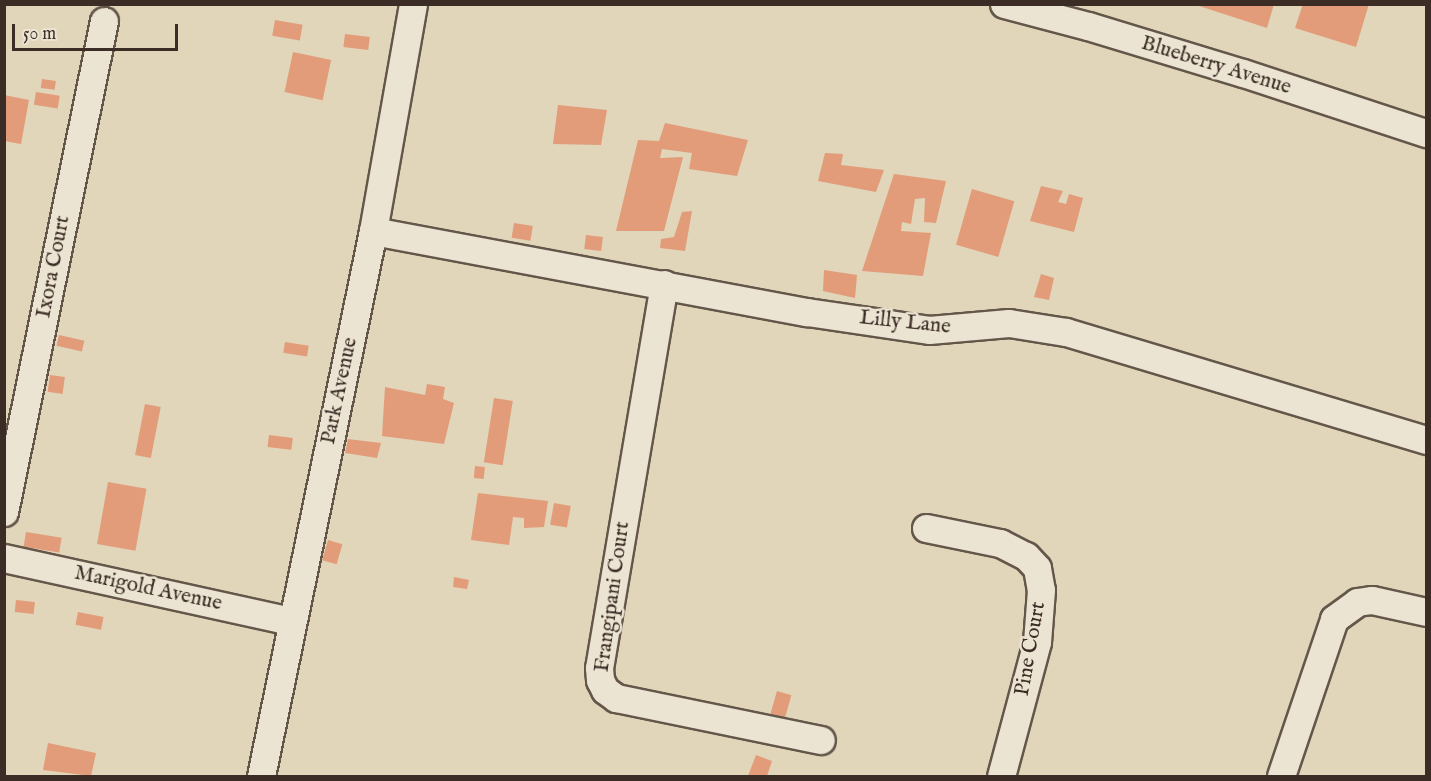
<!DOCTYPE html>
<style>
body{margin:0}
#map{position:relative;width:1431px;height:781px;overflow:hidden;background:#e1d5ba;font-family:"IM FELL English",serif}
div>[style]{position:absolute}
.building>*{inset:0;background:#e29c7a;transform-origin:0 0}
.roads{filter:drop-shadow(2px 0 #64574a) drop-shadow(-2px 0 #64574a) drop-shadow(0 2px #64574a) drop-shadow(0 -2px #64574a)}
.street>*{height:27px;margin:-13.5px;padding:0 13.5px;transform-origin:13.5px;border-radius:13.5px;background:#ece4d2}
span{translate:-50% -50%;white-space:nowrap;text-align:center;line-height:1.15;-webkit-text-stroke:5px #ece4d2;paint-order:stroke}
.street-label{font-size:21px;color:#3b2d25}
.frame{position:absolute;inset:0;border:6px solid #3b2d25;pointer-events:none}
.scale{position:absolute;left:12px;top:24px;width:166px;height:27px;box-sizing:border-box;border:3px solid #3b2d25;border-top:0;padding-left:8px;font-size:18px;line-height:21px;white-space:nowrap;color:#3b2d25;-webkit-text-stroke:4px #ece4d2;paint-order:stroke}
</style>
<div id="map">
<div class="building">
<i style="clip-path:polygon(1193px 4px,1274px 4px,1267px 28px)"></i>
<i style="clip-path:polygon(1303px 4px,1369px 4px,1356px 47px,1295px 28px)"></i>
<i style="left:275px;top:20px;width:28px;height:16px;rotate:10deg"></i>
<i style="left:345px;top:34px;width:25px;height:13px;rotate:7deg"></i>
<i style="left:293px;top:52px;width:39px;height:41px;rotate:12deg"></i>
<i style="left:42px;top:79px;width:14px;height:9px;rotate:8deg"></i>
<i style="left:36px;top:92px;width:24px;height:13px;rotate:9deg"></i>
<i style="clip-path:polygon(4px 95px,29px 100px,21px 144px,4px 141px)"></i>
<i style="clip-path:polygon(558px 105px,607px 110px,601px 145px,553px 144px)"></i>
<i style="clip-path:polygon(665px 123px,748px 140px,737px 176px,689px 169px,692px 153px,662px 149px,660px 158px,683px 157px,664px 231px,616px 231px,638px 140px,659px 141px)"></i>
<i style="clip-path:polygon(825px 153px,843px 154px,841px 165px,884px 170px,876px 192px,818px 181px)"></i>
<i style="clip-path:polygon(894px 174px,946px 181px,936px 223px,924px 222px,925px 198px,915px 199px,911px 224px,902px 222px,901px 231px,931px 233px,923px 276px,862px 271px)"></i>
<i style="clip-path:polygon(1041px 186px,1063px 191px,1058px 202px,1066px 204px,1069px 194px,1083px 198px,1074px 232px,1030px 221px)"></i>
<i style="left:972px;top:189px;width:44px;height:58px;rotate:16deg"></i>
<i style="clip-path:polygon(692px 211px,685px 251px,660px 248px,661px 239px,674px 237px,682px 212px)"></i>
<i style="left:514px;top:223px;width:19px;height:15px;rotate:9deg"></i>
<i style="left:586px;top:235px;width:17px;height:14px;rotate:7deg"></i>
<i style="clip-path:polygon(824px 270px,857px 275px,855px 298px,823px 291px)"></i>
<i style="clip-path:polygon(1041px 274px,1054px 278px,1049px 300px,1034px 297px)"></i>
<i style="left:59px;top:335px;width:26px;height:11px;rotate:13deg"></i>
<i style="left:285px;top:342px;width:24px;height:11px;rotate:9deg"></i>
<i style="left:50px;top:375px;width:15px;height:17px;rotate:8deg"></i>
<i style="clip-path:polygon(427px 384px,445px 387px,443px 399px,454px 403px,444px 444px,382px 436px,385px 387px,425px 395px)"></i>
<i style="left:494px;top:398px;width:19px;height:65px;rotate:9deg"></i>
<i style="left:145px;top:404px;width:16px;height:52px;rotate:11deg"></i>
<i style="left:269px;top:435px;width:24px;height:12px;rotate:7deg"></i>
<i style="clip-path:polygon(348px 439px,381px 443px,377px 458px,345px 453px)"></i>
<i style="left:475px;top:466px;width:10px;height:12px;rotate:6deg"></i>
<i style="left:108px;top:482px;width:39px;height:63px;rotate:10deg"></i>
<i style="clip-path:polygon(478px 493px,548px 501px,544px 527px,524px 528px,524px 518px,513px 517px,509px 545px,471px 540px)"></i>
<i style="left:554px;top:503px;width:17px;height:22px;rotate:10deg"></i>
<i style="left:26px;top:532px;width:36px;height:15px;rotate:9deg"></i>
<i style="left:328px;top:540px;width:15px;height:21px;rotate:16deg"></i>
<i style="clip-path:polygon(454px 577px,469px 580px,467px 589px,453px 587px)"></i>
<i style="left:16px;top:600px;width:19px;height:12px;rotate:6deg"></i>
<i style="left:78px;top:612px;width:26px;height:13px;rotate:11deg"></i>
<i style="left:777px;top:691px;width:15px;height:25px;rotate:16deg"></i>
<i style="clip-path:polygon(48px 743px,96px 753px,91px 776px,43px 770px)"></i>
<i style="clip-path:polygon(756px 755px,772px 761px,767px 776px,748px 776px)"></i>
</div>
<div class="roads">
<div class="street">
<i style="left:1004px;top:4px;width:87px;rotate:14.7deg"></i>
<i style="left:1088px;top:26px;width:162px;rotate:16.9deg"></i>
<i style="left:1243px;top:73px;width:193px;rotate:18.2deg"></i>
<i style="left:373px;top:231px;width:441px;rotate:10.6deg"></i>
<i style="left:807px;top:312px;width:123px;rotate:8.4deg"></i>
<i style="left:929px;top:330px;width:80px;rotate:-5deg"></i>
<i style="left:1009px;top:323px;width:58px;rotate:9deg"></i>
<i style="left:1066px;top:332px;width:376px;rotate:16.7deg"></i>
<i style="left:664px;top:284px;width:389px;rotate:99.6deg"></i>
<i style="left:599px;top:668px;width:12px;rotate:85deg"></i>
<i style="left:600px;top:680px;width:11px;rotate:63deg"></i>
<i style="left:605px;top:690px;width:14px;rotate:36deg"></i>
<i style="left:616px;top:698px;width:209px;rotate:11.6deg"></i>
<i style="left:4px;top:512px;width:501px;rotate:-78.49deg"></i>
<i style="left:926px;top:528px;width:76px;rotate:11.5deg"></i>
<i style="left:1000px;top:543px;width:29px;rotate:27deg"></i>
<i style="left:1026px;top:556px;width:16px;rotate:47deg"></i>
<i style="left:1037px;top:568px;width:22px;rotate:80deg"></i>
<i style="left:1041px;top:590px;width:52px;rotate:94.4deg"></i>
<i style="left:1037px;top:642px;width:139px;rotate:105deg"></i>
<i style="left:4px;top:558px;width:294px;rotate:12.4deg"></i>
<i style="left:261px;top:776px;width:556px;rotate:-78.39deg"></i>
<i style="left:373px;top:231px;width:230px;rotate:-80deg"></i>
<i style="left:1281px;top:776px;width:166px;rotate:-71.3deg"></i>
<i style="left:1334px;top:619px;width:29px;rotate:-36deg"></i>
<i style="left:1357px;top:602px;width:15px;rotate:-8deg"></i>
<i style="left:1372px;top:600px;width:55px;rotate:12.5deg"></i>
</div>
</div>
<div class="street-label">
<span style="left:1216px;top:66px;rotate:17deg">Blueberry Avenue</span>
<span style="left:54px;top:267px;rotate:-79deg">Ixora Court</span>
<span style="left:905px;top:323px;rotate:6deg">Lilly Lane</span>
<span style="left:340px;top:391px;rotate:-78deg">Park Avenue</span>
<span style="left:148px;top:589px;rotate:12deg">Marigold Avenue</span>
<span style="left:613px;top:597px;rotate:-82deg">Frangipani Court</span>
<span style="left:1031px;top:649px;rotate:-80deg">Pine Court</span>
</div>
<div class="frame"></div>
<div class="scale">50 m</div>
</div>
